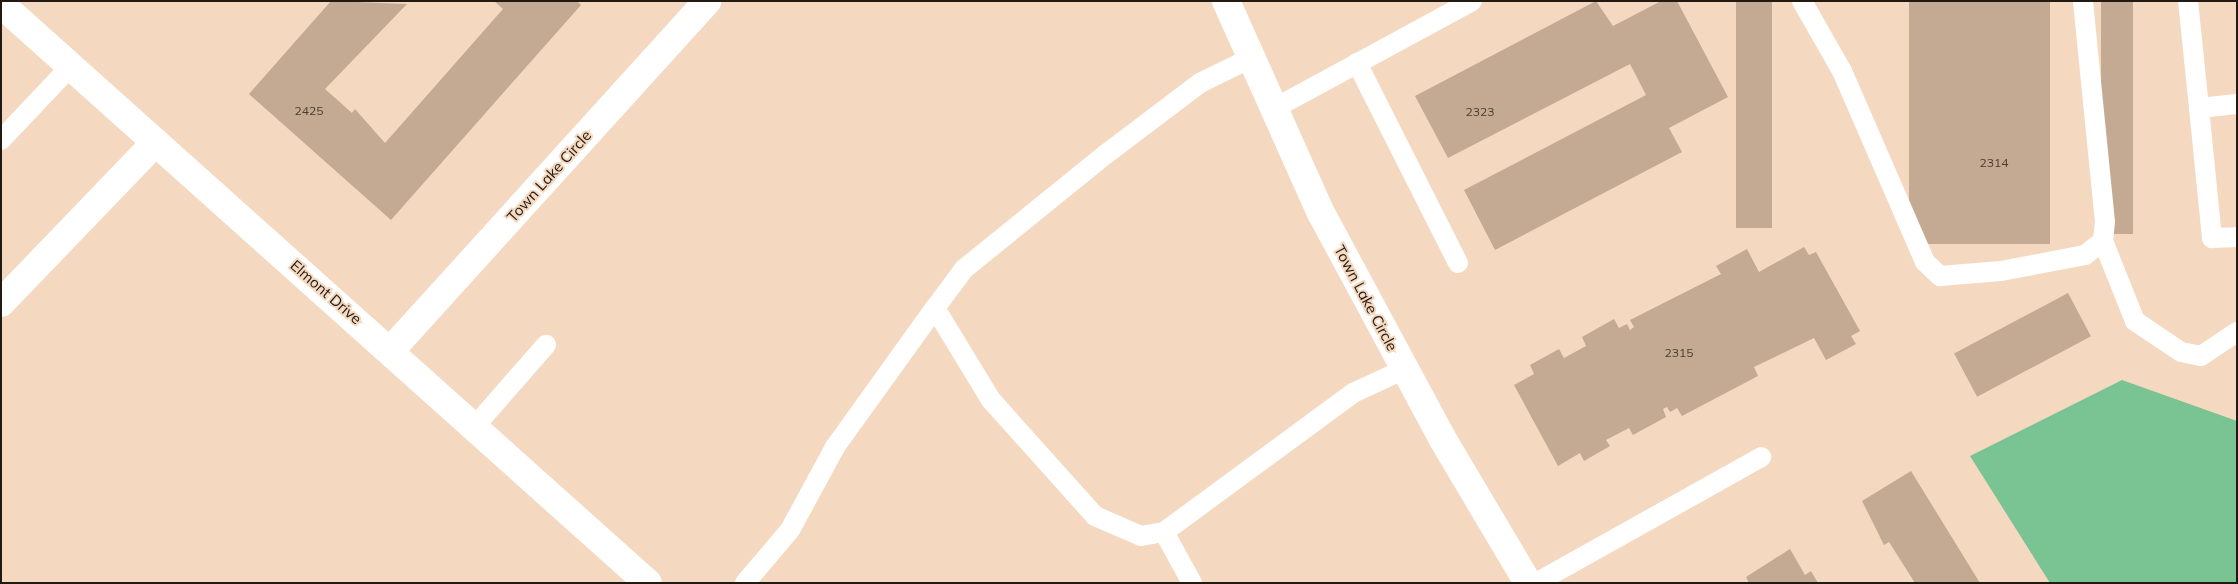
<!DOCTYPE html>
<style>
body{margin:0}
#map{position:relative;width:2238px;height:584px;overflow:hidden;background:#f4d9c0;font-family:Mulish,sans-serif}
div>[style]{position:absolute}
.green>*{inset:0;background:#7ac393}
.building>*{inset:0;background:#c4aa92;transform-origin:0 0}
.service>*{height:20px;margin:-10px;padding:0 10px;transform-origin:10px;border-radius:10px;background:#fff}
.minor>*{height:28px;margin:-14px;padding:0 14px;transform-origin:14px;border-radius:14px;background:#fff}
.tertiary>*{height:28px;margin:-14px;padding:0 14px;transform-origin:14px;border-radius:14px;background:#fff}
span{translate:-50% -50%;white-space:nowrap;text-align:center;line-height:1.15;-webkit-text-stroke:4px #f4d9c0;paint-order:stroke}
.number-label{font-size:12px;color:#4a3d30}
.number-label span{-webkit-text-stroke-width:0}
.street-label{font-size:15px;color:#221910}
.frame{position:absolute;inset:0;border:2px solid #221910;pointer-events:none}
</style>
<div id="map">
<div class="green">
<i style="clip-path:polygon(2122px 380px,2237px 421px,2237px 583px,2050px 583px,1970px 456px)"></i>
</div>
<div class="building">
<i style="clip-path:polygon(331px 1px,407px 4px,325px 89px,352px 113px,355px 109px,385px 143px,503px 9px,494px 1px,577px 1px,581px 5px,391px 220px,249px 94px)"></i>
<i style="clip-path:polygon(1596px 1px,1613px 26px,1661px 1px,1677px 1px,1728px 97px,1669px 128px,1682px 152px,1495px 250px,1464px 190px,1646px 95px,1630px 64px,1448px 158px,1415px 96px)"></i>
<i style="left:1736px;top:1px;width:36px;height:227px"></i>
<i style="left:1909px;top:1px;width:141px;height:243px"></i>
<i style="left:2101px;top:1px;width:32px;height:233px"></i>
<i style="clip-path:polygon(1804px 247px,1809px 255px,1816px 252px,1860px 331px,1851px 336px,1856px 344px,1826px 360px,1814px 338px,1754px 367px,1758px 376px,1682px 416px,1677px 408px,1670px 412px,1667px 407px,1663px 409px,1666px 417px,1633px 435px,1629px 428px,1606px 440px,1610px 446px,1584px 461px,1580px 453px,1558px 466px,1514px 385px,1534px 374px,1530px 365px,1559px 349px,1564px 358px,1586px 346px,1582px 337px,1614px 319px,1619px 328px,1627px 324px,1630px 330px,1634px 327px,1630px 320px,1721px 274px,1716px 266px,1747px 249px,1759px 272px)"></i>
<i style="left:2068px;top:293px;width:49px;height:129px;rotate:62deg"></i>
<i style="clip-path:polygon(1911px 471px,1980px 583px,1915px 583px,1889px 542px,1884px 545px,1862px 501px)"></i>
<i style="clip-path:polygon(1790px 549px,1805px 575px,1811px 571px,1818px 583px,1749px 583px,1746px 577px)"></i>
</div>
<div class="service">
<i style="left:1802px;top:1px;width:81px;rotate:60.3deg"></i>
<i style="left:1842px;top:71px;width:208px;rotate:66.5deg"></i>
<i style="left:1925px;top:262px;width:21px;rotate:43deg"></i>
<i style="left:1940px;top:276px;width:61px;rotate:-4.7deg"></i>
<i style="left:2001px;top:271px;width:86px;rotate:-10.8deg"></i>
<i style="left:2085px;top:255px;width:23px;rotate:-38deg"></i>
<i style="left:2103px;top:241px;width:19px;rotate:-84deg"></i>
<i style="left:2105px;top:222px;width:222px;rotate:-95.7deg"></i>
<i style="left:2188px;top:1px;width:108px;rotate:84.1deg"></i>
<i style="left:1251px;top:58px;width:57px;rotate:153.9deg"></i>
<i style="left:1200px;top:83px;width:118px;rotate:142.9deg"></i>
<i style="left:1106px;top:154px;width:183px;rotate:141deg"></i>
<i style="left:964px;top:269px;width:49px;rotate:126.6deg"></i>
<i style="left:935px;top:308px;width:108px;rotate:58.7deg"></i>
<i style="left:991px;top:400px;width:156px;rotate:48.1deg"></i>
<i style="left:1095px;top:516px;width:50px;rotate:23.5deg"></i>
<i style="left:1141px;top:536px;width:23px;rotate:-10deg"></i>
<i style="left:1164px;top:532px;width:235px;rotate:-36.3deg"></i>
<i style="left:1353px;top:393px;width:57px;rotate:-24.8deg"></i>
<i style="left:1357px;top:63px;width:224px;rotate:63.2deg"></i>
<i style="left:2237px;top:104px;width:38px;rotate:174deg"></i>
<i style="left:2199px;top:108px;width:131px;rotate:84.3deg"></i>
<i style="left:2212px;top:238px;width:25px;rotate:-2deg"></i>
<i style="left:1275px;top:108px;width:224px;rotate:-28.5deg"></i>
<i style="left:1px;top:140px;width:102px;rotate:-46.6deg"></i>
<i style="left:2103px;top:241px;width:86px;rotate:68.2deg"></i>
<i style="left:2135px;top:321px;width:55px;rotate:34deg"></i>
<i style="left:2181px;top:352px;width:20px;rotate:11deg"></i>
<i style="left:2201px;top:356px;width:43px;rotate:-33.7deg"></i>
<i style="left:475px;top:426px;width:108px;rotate:-48.8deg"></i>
<i style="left:1164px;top:532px;width:58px;rotate:61.2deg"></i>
<i style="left:745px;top:583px;width:70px;rotate:-49.7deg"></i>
<i style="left:790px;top:530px;width:94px;rotate:-61.5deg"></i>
<i style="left:835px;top:447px;width:171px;rotate:-54.3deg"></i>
<i style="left:1536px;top:583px;width:258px;rotate:-29.2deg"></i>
</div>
<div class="minor">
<i style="left:1226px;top:1px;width:232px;rotate:65.9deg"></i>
<i style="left:1321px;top:213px;width:255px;rotate:61.7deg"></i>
<i style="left:1442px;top:438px;width:169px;rotate:59.3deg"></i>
<i style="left:1px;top:303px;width:223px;rotate:-46.1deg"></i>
<i style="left:391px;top:350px;width:471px;rotate:-47.8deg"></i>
</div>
<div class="tertiary">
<i style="left:1px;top:4px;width:868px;rotate:41.83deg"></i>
</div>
<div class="number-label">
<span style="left:309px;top:111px">2425</span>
<span style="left:1480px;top:112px">2323</span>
<span style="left:1994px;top:163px">2314</span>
<span style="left:1679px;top:353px">2315</span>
</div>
<div class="street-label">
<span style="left:549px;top:176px;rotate:-48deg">Town Lake Circle</span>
<span style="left:326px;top:292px;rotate:41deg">Elmont Drive</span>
<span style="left:1366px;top:298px;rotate:62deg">Town Lake Circle</span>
</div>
<div class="frame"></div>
</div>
